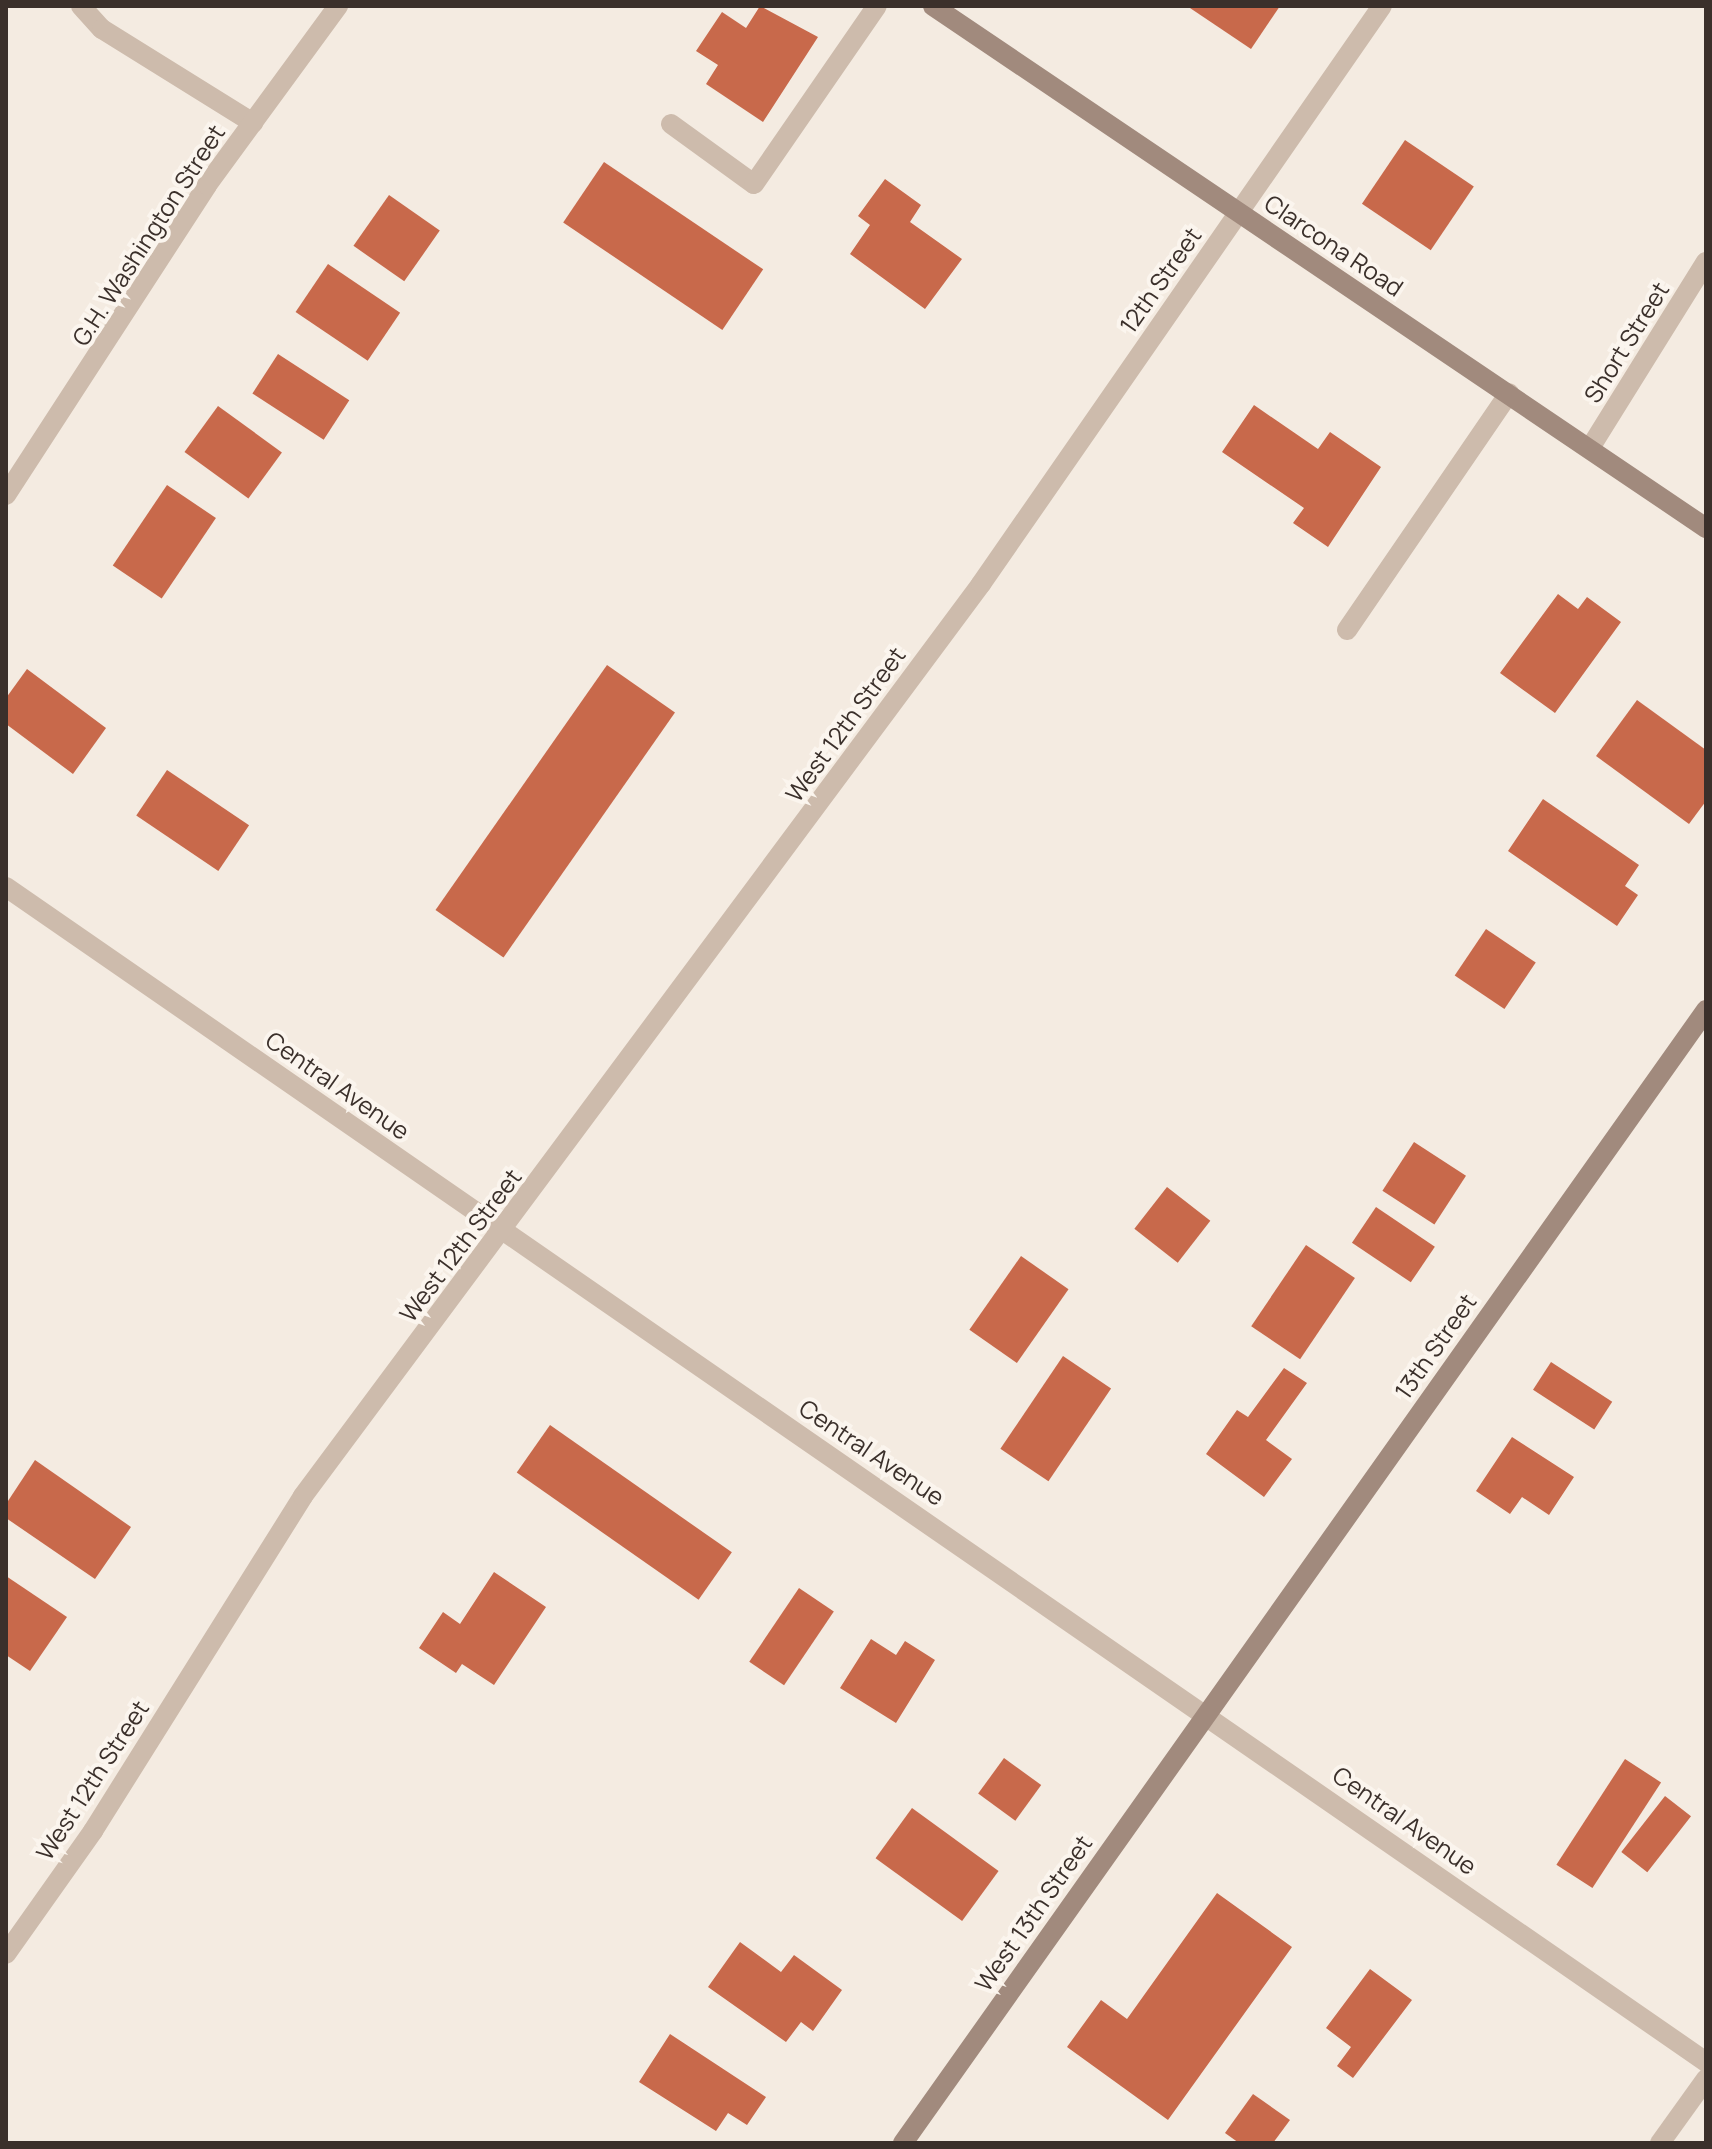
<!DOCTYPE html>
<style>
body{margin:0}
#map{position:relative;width:1712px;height:2149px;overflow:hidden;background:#f4ebe1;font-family:Manrope,sans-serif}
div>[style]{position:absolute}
.building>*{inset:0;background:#c8694b;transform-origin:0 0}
.lane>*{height:20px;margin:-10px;padding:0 10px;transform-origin:10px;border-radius:10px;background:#cdbbac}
.street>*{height:20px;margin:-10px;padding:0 10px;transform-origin:10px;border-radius:10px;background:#cdbbac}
.secondary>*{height:20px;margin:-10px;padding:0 10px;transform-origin:10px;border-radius:10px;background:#a18a7d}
span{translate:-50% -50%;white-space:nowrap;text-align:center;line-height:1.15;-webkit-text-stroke:8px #fbf5ee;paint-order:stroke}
.street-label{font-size:24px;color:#3b302b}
.frame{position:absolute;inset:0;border:8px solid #3b302b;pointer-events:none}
</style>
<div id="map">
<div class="building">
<i style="clip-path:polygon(760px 6px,818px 37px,763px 122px,706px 84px,718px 65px,696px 51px,722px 12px,746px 28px)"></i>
<i style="clip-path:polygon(1187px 6px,1280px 6px,1251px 49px)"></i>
<i style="left:1405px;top:140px;width:83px;height:77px;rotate:34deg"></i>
<i style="left:604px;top:162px;width:192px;height:73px;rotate:34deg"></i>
<i style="clip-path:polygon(885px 179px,921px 205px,910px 222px,962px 259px,925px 309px,850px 254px,870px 225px,858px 216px)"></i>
<i style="left:389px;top:195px;width:62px;height:62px;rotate:35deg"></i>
<i style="left:328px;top:264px;width:87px;height:58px;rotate:34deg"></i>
<i style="left:278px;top:354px;width:85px;height:47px;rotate:33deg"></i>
<i style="clip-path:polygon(1254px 405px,1318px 449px,1330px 432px,1381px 467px,1328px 547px,1293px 523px,1304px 508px,1222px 452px)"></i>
<i style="left:218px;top:406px;width:79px;height:57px;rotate:36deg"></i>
<i style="left:167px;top:485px;width:59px;height:97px;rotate:34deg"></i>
<i style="clip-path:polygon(1558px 594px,1578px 609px,1587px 597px,1621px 622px,1555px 713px,1500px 673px)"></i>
<i style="left:607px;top:665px;width:83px;height:299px;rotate:35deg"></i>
<i style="clip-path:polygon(27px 669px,106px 728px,73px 774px,6px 724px,6px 698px)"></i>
<i style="clip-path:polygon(1637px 700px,1706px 750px,1706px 801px,1689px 824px,1596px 756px)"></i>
<i style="left:167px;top:770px;width:99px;height:55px;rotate:34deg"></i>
<i style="clip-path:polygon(1543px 799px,1639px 865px,1625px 886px,1638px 895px,1617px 926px,1508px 851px)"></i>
<i style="left:1486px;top:929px;width:60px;height:56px;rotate:34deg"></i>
<i style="left:1414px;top:1142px;width:62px;height:58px;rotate:33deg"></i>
<i style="left:1167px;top:1187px;width:55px;height:53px;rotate:38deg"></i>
<i style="left:1376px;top:1207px;width:71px;height:43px;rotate:34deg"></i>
<i style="left:1306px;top:1245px;width:59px;height:98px;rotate:34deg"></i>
<i style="left:1021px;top:1256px;width:58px;height:90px;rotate:35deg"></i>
<i style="left:1063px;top:1356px;width:58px;height:112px;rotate:34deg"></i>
<i style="left:1551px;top:1362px;width:73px;height:33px;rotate:33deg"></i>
<i style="clip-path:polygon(1284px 1368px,1307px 1383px,1266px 1440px,1292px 1459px,1264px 1497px,1206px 1454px,1237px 1410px,1248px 1417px)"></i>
<i style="left:550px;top:1425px;width:222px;height:58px;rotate:35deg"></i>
<i style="clip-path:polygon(1512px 1437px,1574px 1477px,1549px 1515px,1522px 1497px,1510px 1514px,1476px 1491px)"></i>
<i style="clip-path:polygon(35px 1460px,131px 1527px,95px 1579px,6px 1518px,6px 1504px)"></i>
<i style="clip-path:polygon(494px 1572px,546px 1607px,494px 1685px,462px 1664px,456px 1673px,419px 1648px,443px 1612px,460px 1624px)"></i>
<i style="clip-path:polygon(6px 1576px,67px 1617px,30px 1671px,6px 1655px)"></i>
<i style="left:799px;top:1588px;width:42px;height:89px;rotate:34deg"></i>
<i style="clip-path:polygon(871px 1639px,896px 1655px,905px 1641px,935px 1660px,896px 1723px,840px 1688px)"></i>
<i style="left:1004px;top:1758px;width:46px;height:44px;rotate:36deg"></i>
<i style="left:1625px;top:1759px;width:43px;height:126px;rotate:33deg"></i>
<i style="left:1665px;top:1796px;width:33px;height:71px;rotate:38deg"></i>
<i style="left:912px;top:1808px;width:107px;height:62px;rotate:36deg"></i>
<i style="clip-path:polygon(1217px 1893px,1292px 1947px,1168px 2120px,1067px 2047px,1101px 2000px,1127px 2019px)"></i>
<i style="clip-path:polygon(740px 1942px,781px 1972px,794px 1955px,842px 1990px,813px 2031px,801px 2022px,786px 2042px,708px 1987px)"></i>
<i style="clip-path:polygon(1370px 1969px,1412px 2000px,1353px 2078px,1337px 2066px,1351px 2047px,1326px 2028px)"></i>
<i style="clip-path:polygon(670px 2034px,766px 2097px,747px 2125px,728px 2113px,716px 2131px,639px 2082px)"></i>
<i style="clip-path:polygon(1253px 2094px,1290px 2120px,1273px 2143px,1239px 2143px,1225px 2133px)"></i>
</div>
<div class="lane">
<i style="left:81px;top:6px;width:31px;rotate:48deg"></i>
<i style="left:102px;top:29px;width:178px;rotate:31.9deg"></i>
<i style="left:671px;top:124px;width:102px;rotate:35.9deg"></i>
<i style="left:754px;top:184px;width:216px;rotate:-55.4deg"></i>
<i style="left:1347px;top:630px;width:287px;rotate:-55.6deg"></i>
</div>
<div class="street">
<i style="left:1590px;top:448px;width:219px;rotate:-58.1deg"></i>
<i style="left:6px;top:495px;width:369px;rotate:-57deg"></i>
<i style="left:207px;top:185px;width:222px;rotate:-53.8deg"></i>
<i style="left:6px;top:887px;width:2067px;rotate:34.65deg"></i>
<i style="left:6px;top:1954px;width:151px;rotate:-54.7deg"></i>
<i style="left:93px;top:1831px;width:395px;rotate:-57.9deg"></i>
<i style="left:303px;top:1496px;width:1136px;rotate:-53.37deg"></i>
<i style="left:981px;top:584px;width:703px;rotate:-55.25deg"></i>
<i style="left:1660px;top:2143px;width:79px;rotate:-54.3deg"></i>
</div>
<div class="secondary">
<i style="left:933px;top:6px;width:933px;rotate:34.03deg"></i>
<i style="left:903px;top:2143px;width:1389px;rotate:-54.67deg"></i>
</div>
<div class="street-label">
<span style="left:148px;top:235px;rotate:-57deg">G.H. Washington Street</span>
<span style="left:1334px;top:245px;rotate:34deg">Clarcona Road</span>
<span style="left:1160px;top:280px;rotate:-55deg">12th Street</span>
<span style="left:1626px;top:342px;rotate:-58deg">Short Street</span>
<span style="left:845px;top:724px;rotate:-54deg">West 12th Street</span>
<span style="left:338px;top:1085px;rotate:35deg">Central Avenue</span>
<span style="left:460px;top:1245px;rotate:-53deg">West 12th Street</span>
<span style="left:1435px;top:1346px;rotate:-55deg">13th Street</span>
<span style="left:872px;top:1452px;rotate:34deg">Central Avenue</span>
<span style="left:92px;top:1780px;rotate:-57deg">West 12th Street</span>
<span style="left:1405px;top:1820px;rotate:35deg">Central Avenue</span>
<span style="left:1033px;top:1913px;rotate:-55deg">West 13th Street</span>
</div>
<div class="frame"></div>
</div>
